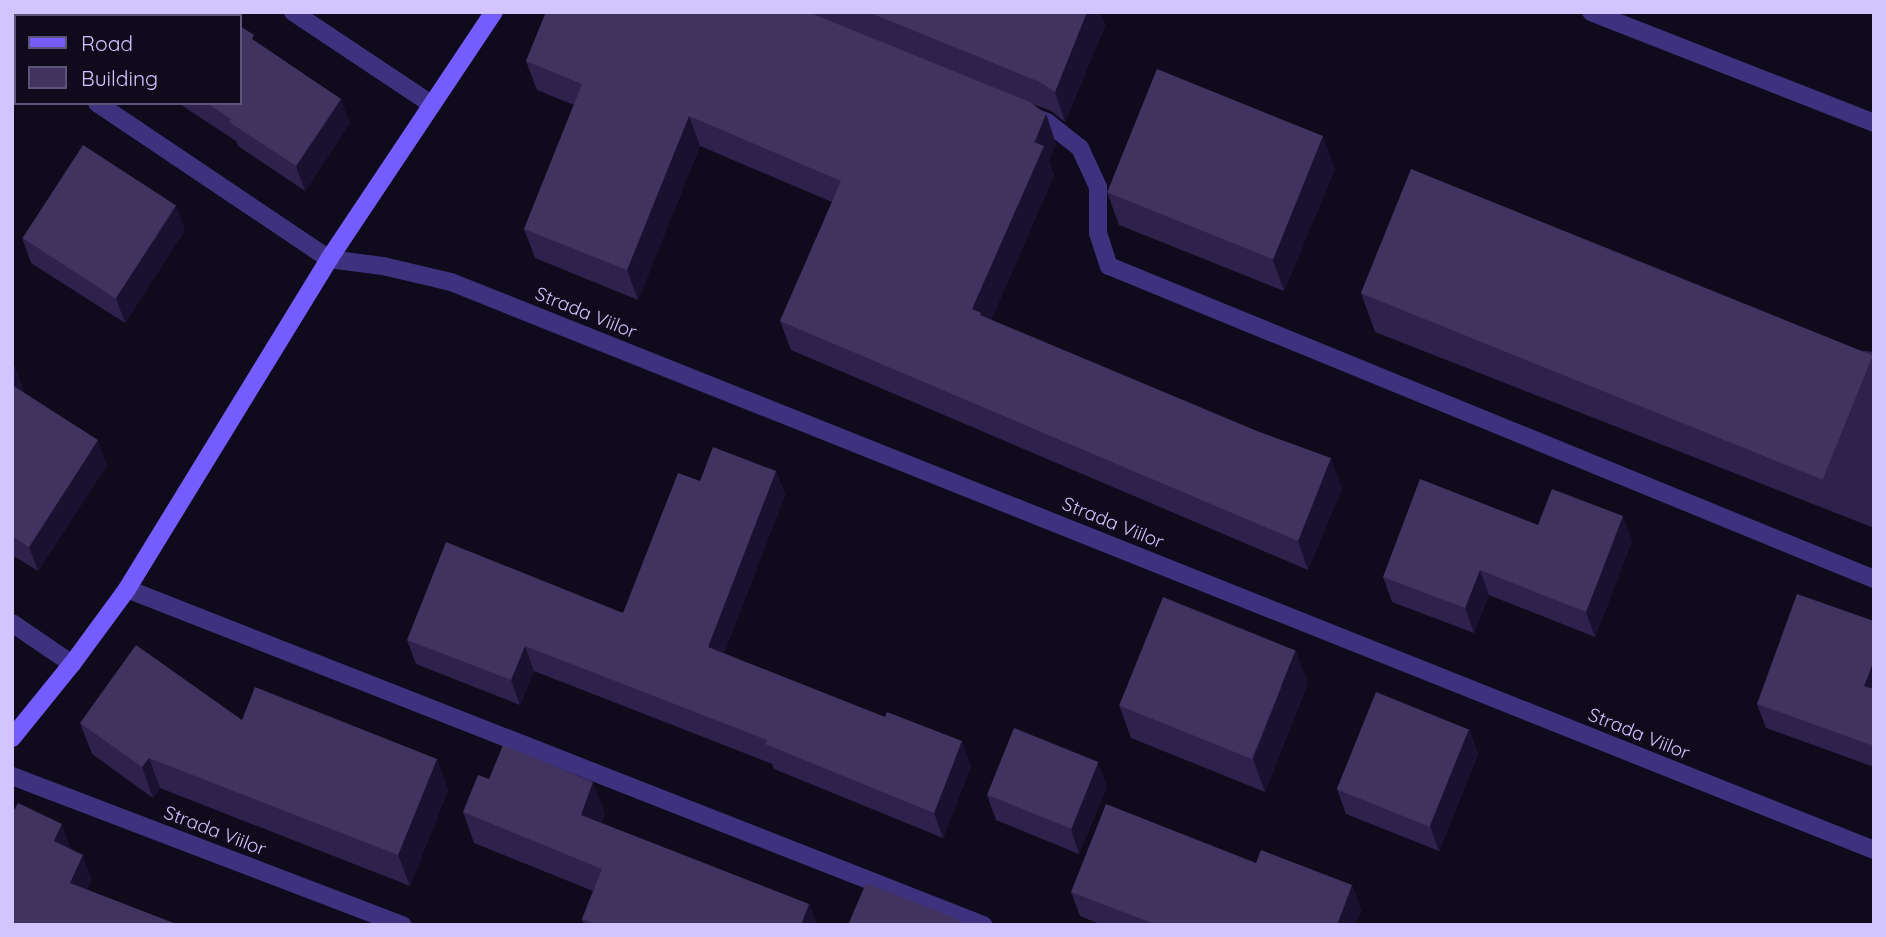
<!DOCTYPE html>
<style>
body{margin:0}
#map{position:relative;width:1886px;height:937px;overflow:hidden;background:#0f0a1c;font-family:Quicksand,sans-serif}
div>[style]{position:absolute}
.street>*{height:18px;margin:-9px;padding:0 9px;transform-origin:9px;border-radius:9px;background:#3e327e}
.secondary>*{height:18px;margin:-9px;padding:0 9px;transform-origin:9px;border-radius:9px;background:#745cff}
.wall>*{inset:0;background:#2e214c}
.shaded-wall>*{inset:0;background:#1a1130}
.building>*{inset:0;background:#40335f;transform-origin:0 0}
span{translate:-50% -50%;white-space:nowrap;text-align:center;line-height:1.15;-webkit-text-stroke:7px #0f0a1c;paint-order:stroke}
.street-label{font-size:19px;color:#d2c5ff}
.frame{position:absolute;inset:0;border:14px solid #d2c5ff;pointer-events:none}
.legend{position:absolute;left:14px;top:14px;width:228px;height:91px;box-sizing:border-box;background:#0f0a1c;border:2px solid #5d5577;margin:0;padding:9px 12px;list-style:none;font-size:21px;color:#d2c5ff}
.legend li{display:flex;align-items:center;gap:14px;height:35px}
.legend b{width:35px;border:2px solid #5d5577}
</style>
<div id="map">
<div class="street">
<i style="left:293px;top:12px;width:166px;rotate:33.7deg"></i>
<i style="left:1591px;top:12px;width:304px;rotate:21.4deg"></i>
<i style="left:12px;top:46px;width:4px;rotate:27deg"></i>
<i style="left:97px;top:103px;width:280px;rotate:33.9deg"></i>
<i style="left:329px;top:259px;width:54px;rotate:7.4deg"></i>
<i style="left:383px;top:266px;width:70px;rotate:13.2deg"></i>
<i style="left:451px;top:282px;width:1532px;rotate:21.76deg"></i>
<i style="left:1028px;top:115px;width:20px;rotate:20deg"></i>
<i style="left:1047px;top:122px;width:42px;rotate:38.2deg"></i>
<i style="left:1080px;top:148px;width:43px;rotate:65.2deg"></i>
<i style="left:1098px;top:187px;width:46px;rotate:90deg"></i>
<i style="left:1098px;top:233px;width:35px;rotate:72deg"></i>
<i style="left:1109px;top:266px;width:827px;rotate:22.25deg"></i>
<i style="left:127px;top:589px;width:920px;rotate:21.43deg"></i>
<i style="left:12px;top:623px;width:73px;rotate:34.3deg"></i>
<i style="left:12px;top:776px;width:418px;rotate:20.9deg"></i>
</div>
<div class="secondary">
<i style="left:12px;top:738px;width:95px;rotate:-51deg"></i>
<i style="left:72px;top:664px;width:93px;rotate:-53.7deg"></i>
<i style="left:127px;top:589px;width:387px;rotate:-58.5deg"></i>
<i style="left:329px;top:259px;width:297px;rotate:-56.3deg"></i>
</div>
<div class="wall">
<i style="clip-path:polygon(546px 12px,1100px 12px,1105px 26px,1065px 122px,1051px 111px,1032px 104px,1046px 114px,1056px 144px,1049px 161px,1054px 175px,991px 320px,1342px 488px,1308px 570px,791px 350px,780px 321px,832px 202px,700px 146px,638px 300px,535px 258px,524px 229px,574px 105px,537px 90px,526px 61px)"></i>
<i style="clip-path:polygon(257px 43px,350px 123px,305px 191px,238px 146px,236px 141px,178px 103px,240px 103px)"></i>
<i style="clip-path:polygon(1335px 169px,1284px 291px,1119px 225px,1107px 192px)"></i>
<i style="clip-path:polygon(185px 230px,125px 323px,31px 263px,22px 238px)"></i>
<i style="clip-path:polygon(1361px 293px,1874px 352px,1874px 528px,1375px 332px)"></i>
<i style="clip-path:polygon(12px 366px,15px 367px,24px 393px,107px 465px,38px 571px,12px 555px)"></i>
<i style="clip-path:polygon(776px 471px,785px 495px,724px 653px,971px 766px,943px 838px,774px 769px,772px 764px,534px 671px,520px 705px,416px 664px,407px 640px,623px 613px,700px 481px)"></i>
<i style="clip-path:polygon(1538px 525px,1632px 541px,1595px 637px,1489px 595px,1474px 633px,1392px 602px,1383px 577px)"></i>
<i style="clip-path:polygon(1874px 621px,1874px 767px,1766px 728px,1757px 704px)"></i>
<i style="clip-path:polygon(1308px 683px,1265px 792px,1131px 738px,1119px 705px)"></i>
<i style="clip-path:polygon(242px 720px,437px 759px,448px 790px,410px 886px,160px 788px,153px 798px,92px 754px,80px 723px)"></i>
<i style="clip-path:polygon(1469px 729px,1478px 754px,1439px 851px,1346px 814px,1337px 789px)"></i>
<i style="clip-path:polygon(489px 779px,605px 813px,601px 823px,809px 904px,817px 925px,584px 925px,582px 919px,593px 891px,474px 843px,463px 812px)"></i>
<i style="clip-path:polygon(1107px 786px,1079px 854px,996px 820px,987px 795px)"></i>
<i style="clip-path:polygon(1256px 863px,1352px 885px,1361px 910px,1355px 925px,1102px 925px,1080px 916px,1071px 892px)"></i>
</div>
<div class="shaded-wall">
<i style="clip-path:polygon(1087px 12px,1100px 12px,1105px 26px,1065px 122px,1055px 92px)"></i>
<i style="clip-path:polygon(341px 99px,350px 123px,305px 191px,296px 166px)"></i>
<i style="clip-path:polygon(1046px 114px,1056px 144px,1049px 161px,1054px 175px,987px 329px,972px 309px)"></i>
<i style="clip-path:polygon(689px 116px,700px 146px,638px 300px,627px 270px)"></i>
<i style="clip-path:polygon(1323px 135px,1335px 169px,1284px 291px,1272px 258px)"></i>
<i style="clip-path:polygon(176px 205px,185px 230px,125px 323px,116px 298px)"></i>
<i style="clip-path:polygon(15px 367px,24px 392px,15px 406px,12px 399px,12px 372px)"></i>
<i style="clip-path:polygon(98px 440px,107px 465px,38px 571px,29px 547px)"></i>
<i style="clip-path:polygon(1331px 458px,1342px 488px,1308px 570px,1298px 541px)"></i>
<i style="clip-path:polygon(776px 471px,785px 495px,717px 672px,708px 647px)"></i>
<i style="clip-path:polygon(1623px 516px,1632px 541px,1595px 637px,1586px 612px)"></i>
<i style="clip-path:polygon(1480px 570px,1489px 595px,1474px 633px,1465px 608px)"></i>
<i style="clip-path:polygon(525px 646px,534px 671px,520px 705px,511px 680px)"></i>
<i style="clip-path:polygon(1296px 650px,1308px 683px,1265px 792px,1253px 759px)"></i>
<i style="clip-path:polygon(1874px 660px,1874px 709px,1864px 686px)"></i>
<i style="clip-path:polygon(1469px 729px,1478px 754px,1439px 851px,1430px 826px)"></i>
<i style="clip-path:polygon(962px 741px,971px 766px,943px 838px,934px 813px)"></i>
<i style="clip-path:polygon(149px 758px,160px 788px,153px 798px,142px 767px)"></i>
<i style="clip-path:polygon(437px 759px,448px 790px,410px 886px,398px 855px)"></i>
<i style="clip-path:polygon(1098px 762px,1107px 786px,1079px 854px,1071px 829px)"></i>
<i style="clip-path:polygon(593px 782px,605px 813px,592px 845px,581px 815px)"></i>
<i style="clip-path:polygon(62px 824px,71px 848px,63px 866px,54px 841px)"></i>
<i style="clip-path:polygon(83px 855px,92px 880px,79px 907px,70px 883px)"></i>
<i style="clip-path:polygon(1352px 885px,1361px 910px,1355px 925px,1337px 925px)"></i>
<i style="clip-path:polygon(809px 904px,817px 925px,801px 925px)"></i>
</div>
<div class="building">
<i style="left:162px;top:12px;width:57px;height:4px"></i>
<i style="clip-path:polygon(546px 12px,808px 12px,1030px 102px,1046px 114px,1034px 142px,1044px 146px,972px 309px,981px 313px,980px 315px,1257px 431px,1331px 458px,1298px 541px,780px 321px,841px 181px,689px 116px,627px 270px,524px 229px,582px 84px,526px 61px)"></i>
<i style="clip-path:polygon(868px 12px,1087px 12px,1055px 92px,1040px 82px)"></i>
<i style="clip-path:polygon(240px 26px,254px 35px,252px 39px,341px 99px,296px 166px,229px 122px,231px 119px,207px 103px,240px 103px)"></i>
<i style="left:1157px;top:69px;width:179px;height:133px;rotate:22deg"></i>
<i style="left:83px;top:145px;width:111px;height:111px;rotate:33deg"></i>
<i style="left:1411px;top:169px;width:498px;height:134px;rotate:22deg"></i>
<i style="clip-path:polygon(12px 385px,98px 440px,29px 547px,12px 536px)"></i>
<i style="clip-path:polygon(713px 447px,776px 471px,708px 647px,885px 717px,887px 712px,962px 741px,934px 813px,765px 744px,767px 740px,525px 646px,511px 680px,407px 640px,446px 542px,623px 613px,678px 473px,700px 481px)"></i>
<i style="clip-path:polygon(1420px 479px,1538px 525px,1552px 489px,1623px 516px,1586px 612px,1480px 570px,1465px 608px,1383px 577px)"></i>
<i style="clip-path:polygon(1797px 594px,1874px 621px,1874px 660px,1864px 686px,1874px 689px,1874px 746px,1757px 704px)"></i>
<i style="left:1163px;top:597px;width:143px;height:117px;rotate:22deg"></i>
<i style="clip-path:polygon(136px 645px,242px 720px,255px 687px,437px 759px,398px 855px,149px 758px,142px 767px,80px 723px)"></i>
<i style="left:1376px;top:692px;width:100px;height:105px;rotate:22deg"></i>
<i style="left:1014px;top:728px;width:91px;height:72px;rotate:22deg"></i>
<i style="clip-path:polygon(503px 745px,593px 782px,581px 815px,809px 904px,801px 925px,597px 925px,582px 919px,602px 869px,463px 812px,478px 775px,489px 779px)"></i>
<i style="clip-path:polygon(18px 803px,62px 824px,54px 841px,83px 855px,70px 883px,179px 925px,12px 925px,12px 811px,13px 812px)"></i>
<i style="clip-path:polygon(1106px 804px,1256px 863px,1261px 850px,1352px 885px,1337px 925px,1157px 925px,1071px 892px)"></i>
<i style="clip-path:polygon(866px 883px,960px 920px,958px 925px,848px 925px)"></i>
</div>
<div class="street-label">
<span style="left:586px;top:313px;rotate:22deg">Strada Viilor</span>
<span style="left:1113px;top:523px;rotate:22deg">Strada Viilor</span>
<span style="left:1639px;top:734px;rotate:22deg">Strada Viilor</span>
<span style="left:215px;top:831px;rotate:21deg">Strada Viilor</span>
</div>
<div class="frame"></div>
<ul class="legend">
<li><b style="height:9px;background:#745cff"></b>Road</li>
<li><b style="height:19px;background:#40335f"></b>Building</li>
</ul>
</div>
